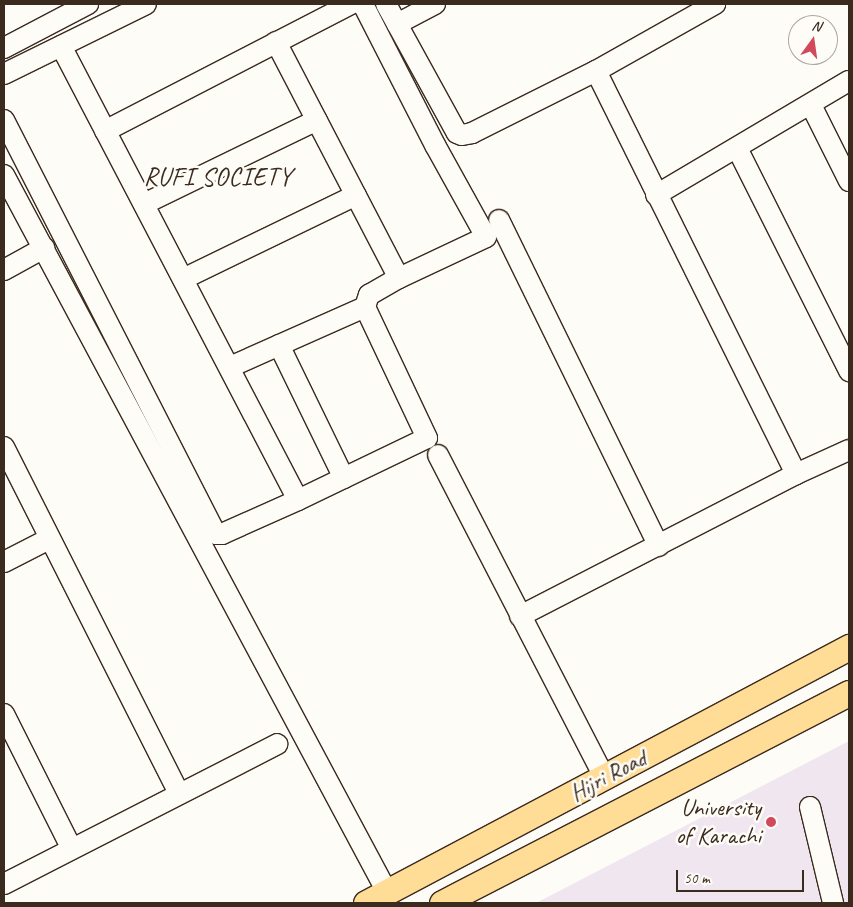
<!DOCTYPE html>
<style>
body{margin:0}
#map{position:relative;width:853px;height:907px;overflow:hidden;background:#fdfcf7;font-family:Caveat,sans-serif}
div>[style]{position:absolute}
.built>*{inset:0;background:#f0e6ef}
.roads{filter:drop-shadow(1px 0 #3b2a1e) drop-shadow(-1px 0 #3b2a1e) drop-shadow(0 1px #3b2a1e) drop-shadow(0 -1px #3b2a1e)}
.minor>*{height:20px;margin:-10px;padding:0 10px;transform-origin:10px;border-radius:10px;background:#fdfcf7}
.major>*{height:25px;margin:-12.5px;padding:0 12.5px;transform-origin:12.5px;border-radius:12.5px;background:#ffdd96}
.dots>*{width:14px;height:14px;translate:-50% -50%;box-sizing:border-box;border:2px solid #fdfcf7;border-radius:50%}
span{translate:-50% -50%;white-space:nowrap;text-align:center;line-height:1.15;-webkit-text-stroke:5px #fdfcf7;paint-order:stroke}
.street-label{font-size:24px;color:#3b2a1e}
.poi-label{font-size:24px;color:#3b2a1e}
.right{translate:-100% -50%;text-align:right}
.neighbourhood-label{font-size:25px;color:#3b2a1e;letter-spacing:1px}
.frame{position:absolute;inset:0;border:5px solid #3b2a1e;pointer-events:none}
.north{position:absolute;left:788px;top:15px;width:50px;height:50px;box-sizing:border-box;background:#fdfcf7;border:1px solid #afa8a0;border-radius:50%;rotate:14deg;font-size:14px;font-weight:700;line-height:20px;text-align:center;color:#3b2a1e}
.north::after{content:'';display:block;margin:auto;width:18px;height:22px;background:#d1495b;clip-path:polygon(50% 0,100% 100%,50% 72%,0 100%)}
.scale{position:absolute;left:676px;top:870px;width:128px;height:22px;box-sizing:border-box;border:2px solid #3b2a1e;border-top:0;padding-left:6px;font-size:15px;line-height:18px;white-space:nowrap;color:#3b2a1e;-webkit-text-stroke:4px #fdfcf7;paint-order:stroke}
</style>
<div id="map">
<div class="built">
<i style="clip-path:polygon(849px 741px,849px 903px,536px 903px)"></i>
</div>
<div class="roads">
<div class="minor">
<i style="left:386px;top:4px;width:147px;rotate:61.2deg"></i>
<i style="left:457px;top:133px;width:5px;rotate:22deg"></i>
<i style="left:462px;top:135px;width:10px;rotate:-11deg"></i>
<i style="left:472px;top:133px;width:139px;rotate:-26.6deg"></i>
<i style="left:596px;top:71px;width:137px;rotate:-29.4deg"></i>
<i style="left:397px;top:24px;width:43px;rotate:-27.8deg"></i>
<i style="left:276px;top:42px;width:266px;rotate:62.5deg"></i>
<i style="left:61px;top:46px;width:512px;rotate:62.43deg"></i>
<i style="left:4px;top:48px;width:95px;rotate:-27.6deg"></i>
<i style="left:596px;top:71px;width:450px;rotate:63.6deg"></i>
<i style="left:4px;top:74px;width:158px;rotate:-26.2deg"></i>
<i style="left:811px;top:105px;width:85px;rotate:63.4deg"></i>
<i style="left:4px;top:120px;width:465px;rotate:62.9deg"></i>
<i style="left:216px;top:534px;width:6px"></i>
<i style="left:222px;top:534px;width:83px;rotate:-24.1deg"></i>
<i style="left:298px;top:500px;width:143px;rotate:-25.7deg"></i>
<i style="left:427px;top:438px;width:145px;rotate:-115.3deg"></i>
<i style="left:105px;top:131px;width:277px;rotate:-27.3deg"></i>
<i style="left:737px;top:148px;width:250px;rotate:63.3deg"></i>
<i style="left:4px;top:175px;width:813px;rotate:61.89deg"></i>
<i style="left:656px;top:195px;width:224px;rotate:-30.6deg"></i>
<i style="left:144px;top:204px;width:192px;rotate:-25.9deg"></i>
<i style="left:499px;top:220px;width:363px;rotate:63.9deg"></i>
<i style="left:4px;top:270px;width:46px;rotate:-28.8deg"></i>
<i style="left:183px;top:279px;width:192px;rotate:-25.9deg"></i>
<i style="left:279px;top:345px;width:148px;rotate:64deg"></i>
<i style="left:230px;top:367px;width:148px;rotate:-24deg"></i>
<i style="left:365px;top:307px;width:13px;rotate:-72deg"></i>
<i style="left:369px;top:295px;width:34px;rotate:-30deg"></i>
<i style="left:399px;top:278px;width:96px;rotate:-25.2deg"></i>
<i style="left:486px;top:237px;width:105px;rotate:-119deg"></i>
<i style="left:435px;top:145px;width:158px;rotate:-117.1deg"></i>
<i style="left:4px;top:447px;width:388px;rotate:63.2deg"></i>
<i style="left:438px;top:455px;width:364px;rotate:62.7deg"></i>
<i style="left:4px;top:562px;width:51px;rotate:-27.1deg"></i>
<i style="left:520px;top:616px;width:310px;rotate:-27.2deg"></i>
<i style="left:796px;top:474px;width:58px;rotate:-24.4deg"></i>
<i style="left:4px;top:714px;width:151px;rotate:63.3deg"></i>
<i style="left:810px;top:807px;width:99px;rotate:76.5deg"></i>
<i style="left:4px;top:884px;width:307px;rotate:-27.1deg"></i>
</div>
<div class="major">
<i style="left:366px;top:903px;width:547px;rotate:-27.92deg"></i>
<i style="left:442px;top:903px;width:458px;rotate:-27.3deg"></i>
</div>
</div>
<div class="dots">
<i style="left:771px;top:822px;background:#d1495b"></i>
</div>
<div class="street-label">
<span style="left:608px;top:776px;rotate:-28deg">Hijri Road</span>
</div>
<div class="poi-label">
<span class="right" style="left:761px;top:822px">University<br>of Karachi</span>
</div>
<div class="neighbourhood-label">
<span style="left:218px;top:177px">RUFI SOCIETY</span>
</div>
<div class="frame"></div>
<div class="north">N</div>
<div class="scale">50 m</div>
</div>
